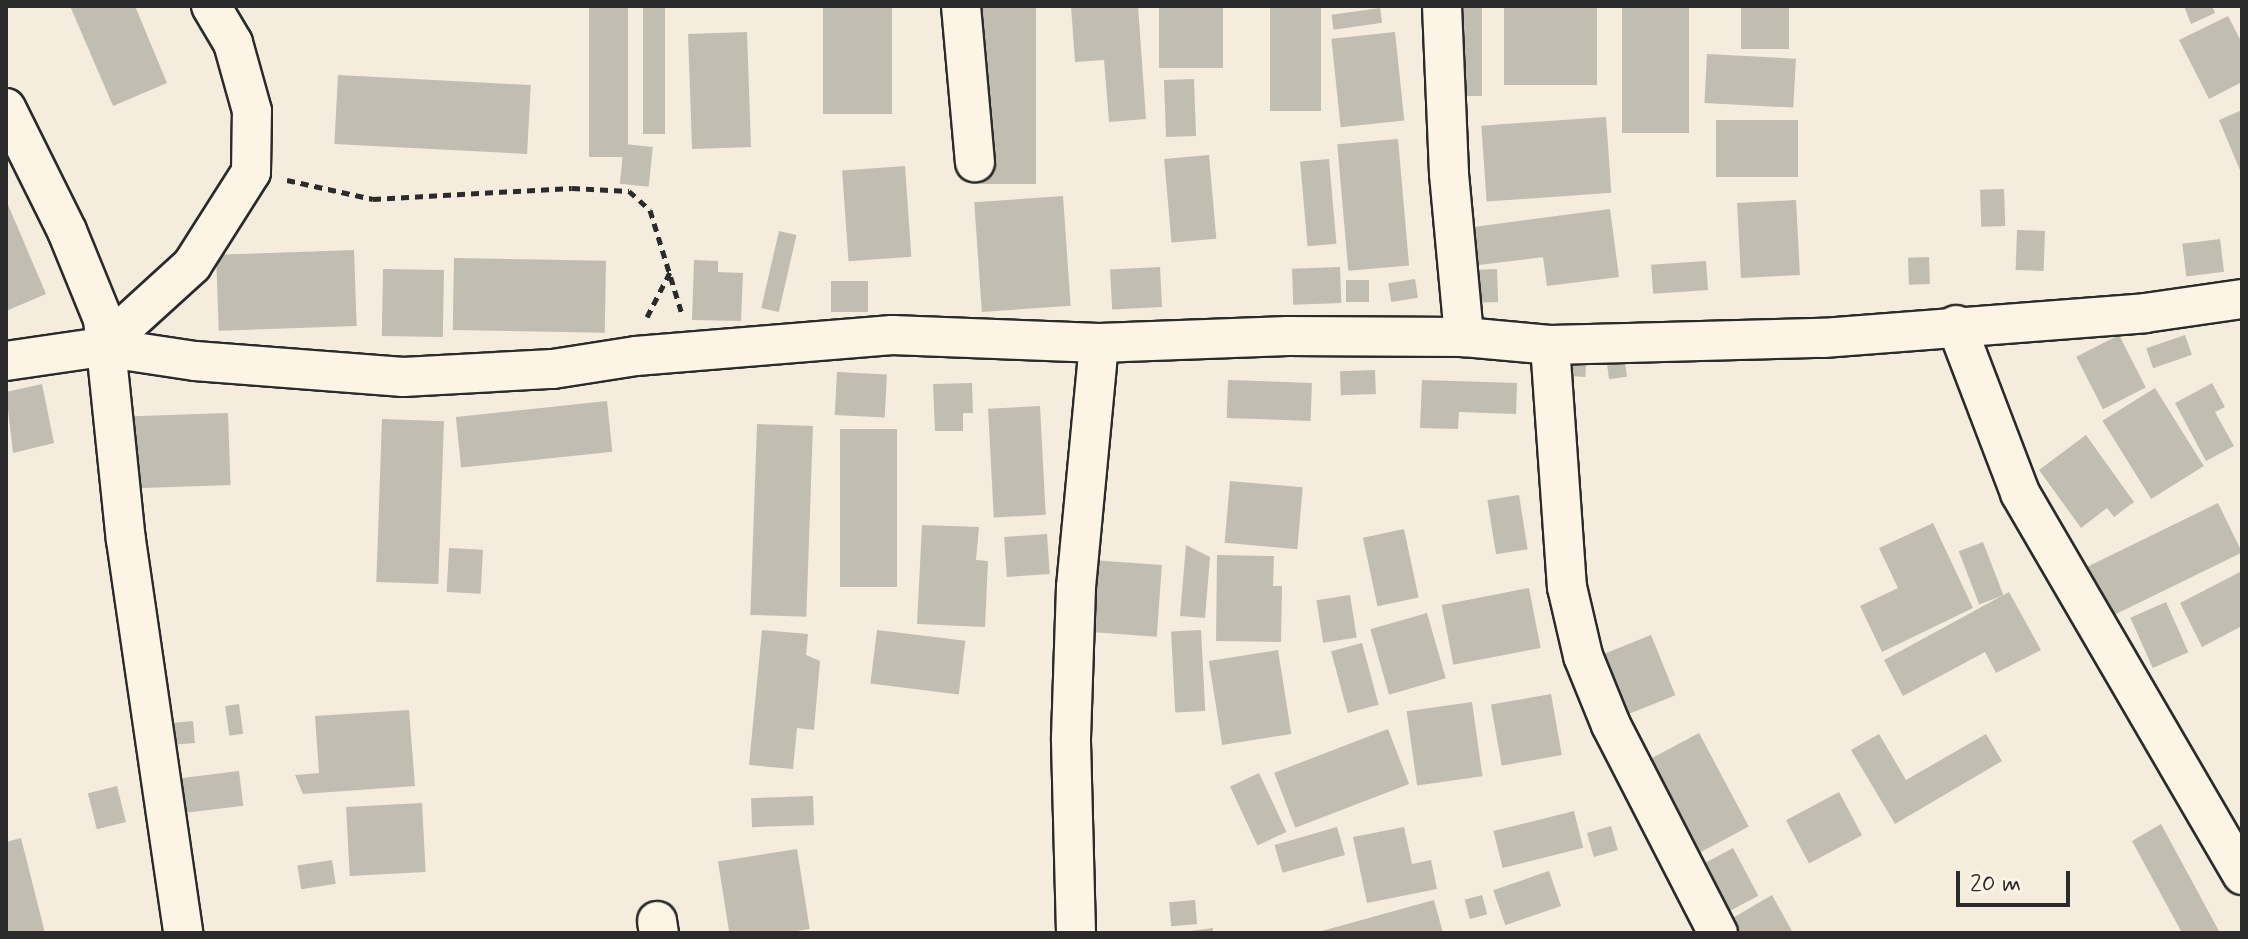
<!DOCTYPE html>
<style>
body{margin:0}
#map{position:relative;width:2248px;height:939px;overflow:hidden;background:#f4edde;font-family:Mynerve,sans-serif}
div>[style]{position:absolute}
.building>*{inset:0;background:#c2bdb1;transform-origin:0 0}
.path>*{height:5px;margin-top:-2.5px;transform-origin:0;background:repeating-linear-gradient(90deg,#2b2b2b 0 8px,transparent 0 14px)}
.roads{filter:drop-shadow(2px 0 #2b2b2b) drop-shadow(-2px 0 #2b2b2b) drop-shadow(0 2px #2b2b2b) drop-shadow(0 -2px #2b2b2b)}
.street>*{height:38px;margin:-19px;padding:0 19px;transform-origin:19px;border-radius:19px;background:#fcf5e5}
span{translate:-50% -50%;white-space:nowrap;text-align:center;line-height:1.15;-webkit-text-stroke:7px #fcf5e5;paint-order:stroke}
.frame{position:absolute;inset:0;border:8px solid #2b2b2b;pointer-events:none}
.scale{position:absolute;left:1956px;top:871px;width:114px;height:36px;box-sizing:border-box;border:4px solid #2b2b2b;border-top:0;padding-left:10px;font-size:24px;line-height:28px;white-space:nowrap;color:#2b2b2b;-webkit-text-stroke:6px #fcf5e5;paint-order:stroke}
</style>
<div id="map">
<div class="building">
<i style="clip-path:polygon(70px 6px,135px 6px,167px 83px,113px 106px)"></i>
<i style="left:589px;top:6px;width:39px;height:151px"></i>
<i style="left:643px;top:6px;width:22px;height:128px"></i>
<i style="left:823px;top:6px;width:69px;height:108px"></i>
<i style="left:976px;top:6px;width:60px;height:178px"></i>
<i style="clip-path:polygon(1071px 6px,1138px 6px,1146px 119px,1109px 122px,1104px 60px,1075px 62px)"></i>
<i style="left:1159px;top:6px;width:64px;height:62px"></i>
<i style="left:1270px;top:6px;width:51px;height:105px"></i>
<i style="left:1454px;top:6px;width:28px;height:90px"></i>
<i style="left:1504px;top:6px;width:93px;height:79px"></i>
<i style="left:1622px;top:6px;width:67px;height:127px"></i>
<i style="left:1741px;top:6px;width:48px;height:43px"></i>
<i style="clip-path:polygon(2184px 6px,2212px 6px,2215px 13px,2191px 24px)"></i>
<i style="left:1380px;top:8px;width:15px;height:49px;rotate:82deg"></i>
<i style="clip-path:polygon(2228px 16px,2242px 43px,2242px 82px,2209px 99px,2179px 40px)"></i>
<i style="left:747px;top:32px;width:115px;height:59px;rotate:88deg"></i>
<i style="left:1395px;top:32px;width:89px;height:64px;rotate:84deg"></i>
<i style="left:1707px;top:54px;width:89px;height:49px;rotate:3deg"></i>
<i style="left:338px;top:75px;width:193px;height:69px;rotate:3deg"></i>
<i style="left:1194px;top:79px;width:57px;height:30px;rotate:88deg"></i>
<i style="clip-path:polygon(2242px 110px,2242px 175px,2219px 120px)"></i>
<i style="left:1606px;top:117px;width:76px;height:125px;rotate:86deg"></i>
<i style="left:1716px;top:120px;width:82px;height:57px"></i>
<i style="left:1398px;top:139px;width:127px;height:61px;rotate:85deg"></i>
<i style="left:624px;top:144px;width:29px;height:40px;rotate:6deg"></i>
<i style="left:1209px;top:155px;width:84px;height:45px;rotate:85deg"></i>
<i style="left:1329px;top:159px;width:85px;height:29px;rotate:85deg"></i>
<i style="left:905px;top:166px;width:91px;height:63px;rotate:86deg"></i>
<i style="left:2004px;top:189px;width:37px;height:24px;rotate:88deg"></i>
<i style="left:1063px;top:196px;width:110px;height:89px;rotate:86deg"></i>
<i style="clip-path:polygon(6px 200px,46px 294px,6px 311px)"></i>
<i style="left:1796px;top:200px;width:75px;height:59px;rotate:87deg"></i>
<i style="clip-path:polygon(1610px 209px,1619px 277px,1547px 286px,1543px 257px,1471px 266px,1466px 228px)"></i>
<i style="left:2017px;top:230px;width:28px;height:40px;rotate:2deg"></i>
<i style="left:779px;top:231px;width:18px;height:79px;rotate:13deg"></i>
<i style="left:2220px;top:239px;width:33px;height:38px;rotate:83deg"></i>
<i style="left:354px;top:250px;width:76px;height:138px;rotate:88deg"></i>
<i style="left:1929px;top:257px;width:27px;height:21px;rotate:88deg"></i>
<i style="left:454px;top:258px;width:152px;height:72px;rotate:1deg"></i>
<i style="clip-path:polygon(694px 260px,718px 261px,718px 272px,743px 273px,741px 321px,692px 320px)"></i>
<i style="left:1706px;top:261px;width:29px;height:55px;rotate:86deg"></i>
<i style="left:1160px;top:267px;width:40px;height:50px;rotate:87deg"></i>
<i style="left:1340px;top:267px;width:36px;height:48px;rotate:88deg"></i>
<i style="left:383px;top:269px;width:61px;height:67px;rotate:1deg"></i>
<i style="left:1497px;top:269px;width:33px;height:27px;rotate:88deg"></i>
<i style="left:1415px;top:279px;width:19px;height:27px;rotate:81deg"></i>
<i style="left:1346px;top:280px;width:23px;height:22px"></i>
<i style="left:831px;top:281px;width:37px;height:31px"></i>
<i style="left:2119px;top:335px;width:59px;height:48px;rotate:63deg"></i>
<i style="left:2185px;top:335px;width:21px;height:41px;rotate:71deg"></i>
<i style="left:1625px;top:363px;width:14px;height:18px;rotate:82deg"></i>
<i style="left:1568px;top:365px;width:18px;height:11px;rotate:3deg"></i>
<i style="left:1375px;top:370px;width:24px;height:35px;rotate:88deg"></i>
<i style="left:837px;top:372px;width:50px;height:43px;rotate:3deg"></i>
<i style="left:1228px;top:380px;width:84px;height:38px;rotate:2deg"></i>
<i style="clip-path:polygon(1422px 380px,1517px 383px,1516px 414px,1459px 412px,1458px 429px,1420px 428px)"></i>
<i style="clip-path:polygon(972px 383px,973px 413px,963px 413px,963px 431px,935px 431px,933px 384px)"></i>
<i style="clip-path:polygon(2212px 383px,2225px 407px,2215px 412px,2234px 446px,2206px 461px,2175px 403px)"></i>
<i style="clip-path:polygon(42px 384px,54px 443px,13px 453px,6px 392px)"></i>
<i style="left:2155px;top:388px;width:92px;height:62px;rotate:58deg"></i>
<i style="left:607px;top:401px;width:51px;height:152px;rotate:84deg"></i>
<i style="left:1040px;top:406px;width:109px;height:52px;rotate:87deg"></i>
<i style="left:228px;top:413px;width:72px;height:95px;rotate:88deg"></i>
<i style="left:382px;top:419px;width:62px;height:163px;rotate:2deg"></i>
<i style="left:757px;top:424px;width:56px;height:191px;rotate:2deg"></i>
<i style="left:840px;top:429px;width:57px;height:158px"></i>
<i style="clip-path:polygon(2086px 435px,2134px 502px,2114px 517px,2107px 508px,2081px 528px,2039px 470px)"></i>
<i style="left:1230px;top:481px;width:73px;height:62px;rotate:5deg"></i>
<i style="left:1519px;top:495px;width:55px;height:32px;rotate:81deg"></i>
<i style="left:2218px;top:503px;width:55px;height:154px;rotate:64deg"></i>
<i style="clip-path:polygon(1933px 523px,1973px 608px,1882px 652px,1860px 606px,1898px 588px,1879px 548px)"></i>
<i style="clip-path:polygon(922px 525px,979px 527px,976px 560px,988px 561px,985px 627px,917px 624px)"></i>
<i style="left:1404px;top:529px;width:70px;height:42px;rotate:78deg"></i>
<i style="left:1047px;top:534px;width:40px;height:43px;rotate:86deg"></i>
<i style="left:1983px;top:542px;width:57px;height:26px;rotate:69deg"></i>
<i style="clip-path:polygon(1186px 545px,1210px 557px,1205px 618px,1180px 616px)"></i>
<i style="left:449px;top:548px;width:34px;height:44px;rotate:3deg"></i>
<i style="clip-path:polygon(1217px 555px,1274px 556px,1273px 586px,1282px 586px,1281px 642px,1216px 641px)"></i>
<i style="left:1092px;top:560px;width:70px;height:72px;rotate:4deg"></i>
<i style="clip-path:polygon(2242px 571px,2242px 626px,2202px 647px,2180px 603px)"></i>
<i style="left:1529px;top:588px;width:61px;height:89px;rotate:79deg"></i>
<i style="clip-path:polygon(2009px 592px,2041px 650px,1996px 673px,1985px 652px,1903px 696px,1884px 660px)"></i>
<i style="left:1350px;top:595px;width:43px;height:34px;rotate:81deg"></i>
<i style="left:2166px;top:602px;width:55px;height:39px;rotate:66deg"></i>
<i style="left:1427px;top:613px;width:68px;height:59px;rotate:74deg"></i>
<i style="clip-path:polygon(762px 630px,808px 634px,806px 655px,820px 661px,814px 730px,797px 728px,793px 769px,749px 765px)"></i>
<i style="left:877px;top:630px;width:89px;height:54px;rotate:7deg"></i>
<i style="left:1201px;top:630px;width:81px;height:30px;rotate:87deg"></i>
<i style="left:1651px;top:635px;width:65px;height:63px;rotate:68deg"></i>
<i style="left:1362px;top:643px;width:64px;height:32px;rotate:75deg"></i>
<i style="left:1278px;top:650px;width:85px;height:70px;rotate:81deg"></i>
<i style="left:1551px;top:694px;width:62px;height:61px;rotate:80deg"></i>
<i style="left:1472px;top:702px;width:75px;height:66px;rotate:82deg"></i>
<i style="left:239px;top:704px;width:30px;height:14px;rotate:82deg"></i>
<i style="clip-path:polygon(409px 710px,415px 786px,303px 794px,295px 775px,319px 773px,315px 716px)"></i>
<i style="left:193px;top:721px;width:22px;height:31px;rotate:85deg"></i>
<i style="left:1388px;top:729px;width:59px;height:122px;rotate:69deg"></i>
<i style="left:1699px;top:733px;width:106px;height:61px;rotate:62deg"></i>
<i style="clip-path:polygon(1879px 734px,1906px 780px,1986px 734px,2002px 761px,1895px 824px,1851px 750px)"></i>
<i style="left:239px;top:771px;width:35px;height:66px;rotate:83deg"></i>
<i style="left:1259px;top:773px;width:65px;height:32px;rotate:65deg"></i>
<i style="left:117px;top:786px;width:37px;height:30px;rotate:76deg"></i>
<i style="left:1839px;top:792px;width:49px;height:60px;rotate:62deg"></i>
<i style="left:813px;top:796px;width:29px;height:62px;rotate:88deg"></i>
<i style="left:422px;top:803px;width:69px;height:76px;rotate:87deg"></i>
<i style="left:1574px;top:811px;width:38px;height:83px;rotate:76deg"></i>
<i style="clip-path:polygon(2161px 824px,2220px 933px,2182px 933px,2132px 841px)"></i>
<i style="left:1611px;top:826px;width:25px;height:25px;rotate:74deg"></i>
<i style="left:1337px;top:827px;width:29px;height:65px;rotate:74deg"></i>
<i style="clip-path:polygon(1404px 827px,1412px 864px,1431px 860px,1437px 889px,1367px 903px,1353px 837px)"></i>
<i style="clip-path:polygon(21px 838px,45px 933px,6px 933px,6px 842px)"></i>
<i style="left:1733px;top:848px;width:54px;height:32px;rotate:62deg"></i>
<i style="left:797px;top:849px;width:81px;height:80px;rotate:81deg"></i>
<i style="left:332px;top:860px;width:24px;height:35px;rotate:81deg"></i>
<i style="left:1549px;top:871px;width:37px;height:59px;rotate:71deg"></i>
<i style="left:1482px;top:895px;width:20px;height:18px;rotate:75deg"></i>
<i style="clip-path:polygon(1772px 895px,1793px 933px,1739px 933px,1731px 919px)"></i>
<i style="left:1195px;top:900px;width:24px;height:26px;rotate:85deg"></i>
<i style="clip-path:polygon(1434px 900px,1443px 933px,1318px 933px,1318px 932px)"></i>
<i style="clip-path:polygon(1213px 928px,1213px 933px,1190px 933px,1190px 931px)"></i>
</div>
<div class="path">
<i style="left:287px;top:180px;width:88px;rotate:12.5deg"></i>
<i style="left:373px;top:199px;width:199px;rotate:-3.2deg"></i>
<i style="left:572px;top:188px;width:57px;rotate:3deg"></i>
<i style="left:629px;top:191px;width:28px;rotate:42deg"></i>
<i style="left:650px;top:210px;width:109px;rotate:72.9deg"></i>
<i style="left:647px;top:317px;width:51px;rotate:-62.9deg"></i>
</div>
<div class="roads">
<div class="street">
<i style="left:961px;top:6px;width:157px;rotate:84.9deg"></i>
<i style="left:1442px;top:6px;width:168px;rotate:87.6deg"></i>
<i style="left:1449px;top:174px;width:164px;rotate:84.7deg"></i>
<i style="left:6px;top:108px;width:137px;rotate:63.6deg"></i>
<i style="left:67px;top:231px;width:95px;rotate:67.8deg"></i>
<i style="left:103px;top:319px;width:222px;rotate:84.1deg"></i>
<i style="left:126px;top:540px;width:397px;rotate:81.7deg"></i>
<i style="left:1956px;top:325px;width:180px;rotate:69.1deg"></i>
<i style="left:2020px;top:493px;width:442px;rotate:59.8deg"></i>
<i style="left:1550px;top:345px;width:243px;rotate:86deg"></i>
<i style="left:1567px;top:587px;width:71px;rotate:76.9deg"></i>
<i style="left:1583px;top:656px;width:74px;rotate:67.9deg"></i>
<i style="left:1611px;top:725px;width:234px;rotate:62.8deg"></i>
<i style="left:102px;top:347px;width:122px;rotate:-42.3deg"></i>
<i style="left:192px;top:265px;width:110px;rotate:-57.6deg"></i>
<i style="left:251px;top:172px;width:61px;rotate:-89.1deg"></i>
<i style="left:252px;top:111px;width:71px;rotate:-105.6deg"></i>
<i style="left:233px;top:43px;width:43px;rotate:-120.7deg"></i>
<i style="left:6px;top:361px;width:97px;rotate:-8.3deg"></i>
<i style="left:102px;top:347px;width:94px;rotate:8.6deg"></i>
<i style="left:195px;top:361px;width:209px;rotate:4.4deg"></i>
<i style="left:403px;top:377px;width:150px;rotate:-3.1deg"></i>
<i style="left:553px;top:369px;width:84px;rotate:-8.9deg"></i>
<i style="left:636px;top:356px;width:257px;rotate:-4.7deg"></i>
<i style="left:892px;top:335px;width:207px;rotate:2.2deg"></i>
<i style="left:1099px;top:343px;width:189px;rotate:-2.1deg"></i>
<i style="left:1288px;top:336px;width:176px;rotate:0.3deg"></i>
<i style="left:1464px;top:337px;width:86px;rotate:5.3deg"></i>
<i style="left:1550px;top:345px;width:273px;rotate:-1.5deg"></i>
<i style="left:1823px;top:338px;width:323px;rotate:-4.4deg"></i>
<i style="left:2145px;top:313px;width:98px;rotate:-8.2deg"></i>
<i style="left:657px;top:921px;width:12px;rotate:81deg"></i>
<i style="left:1076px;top:933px;width:195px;rotate:-91.5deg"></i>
<i style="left:1071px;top:738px;width:151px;rotate:-88.1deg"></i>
<i style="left:1076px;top:587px;width:245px;rotate:-84.6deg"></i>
</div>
</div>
<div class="frame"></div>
<div class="scale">20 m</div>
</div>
